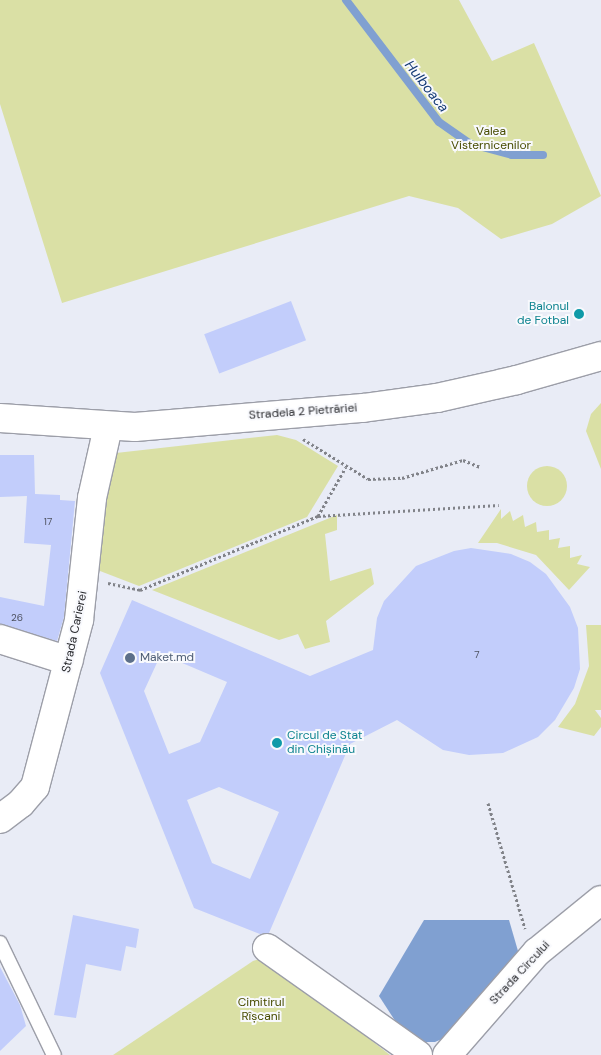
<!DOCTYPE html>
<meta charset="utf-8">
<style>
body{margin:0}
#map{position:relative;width:601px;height:1055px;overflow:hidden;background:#e9ecf6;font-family:"DM Sans",sans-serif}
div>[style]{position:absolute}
.green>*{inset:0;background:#dae0a5}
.round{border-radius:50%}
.water>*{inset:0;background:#80a0d1}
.stream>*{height:8px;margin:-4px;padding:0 4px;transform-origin:4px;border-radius:4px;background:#80a0d1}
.building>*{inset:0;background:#c2cdfb;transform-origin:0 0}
.path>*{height:3px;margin-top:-1.5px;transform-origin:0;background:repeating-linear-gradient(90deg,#818389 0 2.5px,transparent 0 5px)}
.roads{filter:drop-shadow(1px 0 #9c9ea8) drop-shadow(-1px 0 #9c9ea8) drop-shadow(0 1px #9c9ea8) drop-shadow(0 -1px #9c9ea8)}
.service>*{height:14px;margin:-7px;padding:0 7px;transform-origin:7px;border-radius:7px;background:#fff}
.minor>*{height:28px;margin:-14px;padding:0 14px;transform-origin:14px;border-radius:14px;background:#fff}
.dots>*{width:14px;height:14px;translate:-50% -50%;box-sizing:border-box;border:2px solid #f8f9fd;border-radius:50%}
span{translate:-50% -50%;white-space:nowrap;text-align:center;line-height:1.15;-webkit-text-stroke:4px #f8f9fd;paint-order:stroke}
.number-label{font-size:10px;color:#4e5260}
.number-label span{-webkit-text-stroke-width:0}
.park-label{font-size:12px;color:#484c00}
.culture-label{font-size:12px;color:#0d838f}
.right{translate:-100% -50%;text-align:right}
.left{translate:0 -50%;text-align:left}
.street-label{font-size:12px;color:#28292d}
.service-label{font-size:12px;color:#4e5e75}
.water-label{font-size:14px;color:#113873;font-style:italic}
</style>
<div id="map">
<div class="green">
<i style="clip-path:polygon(0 0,459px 0,492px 61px,534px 43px,601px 196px,552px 224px,501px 239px,458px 208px,409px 196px,62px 303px,0 104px)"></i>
<i style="clip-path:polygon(601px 403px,601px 469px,586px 431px,591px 414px)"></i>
<i style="clip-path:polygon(277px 435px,296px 440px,338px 466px,307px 517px,139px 586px,100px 571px,96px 566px,110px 462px,116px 453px)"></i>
<i class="round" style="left:527px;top:466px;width:40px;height:40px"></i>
<i style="clip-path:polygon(501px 509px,501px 519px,510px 511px,513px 521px,523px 515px,525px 527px,536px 522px,537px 532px,549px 530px,549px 540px,560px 538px,558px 548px,570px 546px,570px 558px,582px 555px,577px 564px,590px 567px,569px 590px,536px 555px,497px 543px,478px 543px)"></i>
<i style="clip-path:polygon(337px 515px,337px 530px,325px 534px,330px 581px,371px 568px,374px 584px,326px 621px,330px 642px,305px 649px,298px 634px,279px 640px,152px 590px)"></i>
<i style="clip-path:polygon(586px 625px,601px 625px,601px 710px,595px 710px,601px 718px,601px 727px,594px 736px,558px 727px,575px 704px,589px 666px)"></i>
<i style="clip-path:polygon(265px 957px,390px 1055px,113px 1055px,253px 961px)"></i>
</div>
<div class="water">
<i style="clip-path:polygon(424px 920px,509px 920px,518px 951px,451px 1035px,435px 1042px,419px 1042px,403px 1033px,379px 996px)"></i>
</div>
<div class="stream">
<i style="left:346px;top:0;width:153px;rotate:52.7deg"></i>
<i style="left:439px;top:122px;width:39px;rotate:35deg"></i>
<i style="left:471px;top:144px;width:42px;rotate:15deg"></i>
<i style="left:512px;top:155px;width:31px"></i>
</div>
<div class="building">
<i style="left:291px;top:301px;width:42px;height:93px;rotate:69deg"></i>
<i style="clip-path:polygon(0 455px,34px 455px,35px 494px,60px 495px,60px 500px,75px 501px,64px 617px,57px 641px,0 624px,0 597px,44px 606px,51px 545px,24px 543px,27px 496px,0 497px)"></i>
<i style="clip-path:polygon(evenodd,471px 548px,511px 554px,530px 562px,546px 574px,570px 607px,578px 628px,580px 669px,574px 688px,555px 720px,538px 737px,503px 753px,469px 755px,443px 750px,397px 720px,350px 744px,269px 933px,260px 934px,194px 908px,100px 673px,132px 600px,310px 676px,373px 650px,377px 618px,384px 601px,416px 566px,454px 551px,471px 548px,161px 654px,227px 682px,200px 742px,169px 754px,144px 691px,161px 654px,471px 548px,219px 787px,279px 812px,250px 879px,212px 863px,187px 800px,219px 787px)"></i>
<i style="clip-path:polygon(73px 915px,139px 929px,136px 948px,126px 946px,121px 971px,86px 964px,76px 1018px,54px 1015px)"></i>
<i style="clip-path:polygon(0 967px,20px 1005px,26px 1026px,0 1051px)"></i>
</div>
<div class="path">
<i style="left:303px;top:439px;width:76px;rotate:31.6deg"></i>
<i style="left:368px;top:479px;width:34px;rotate:-2deg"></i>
<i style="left:402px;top:478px;width:64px;rotate:-16.4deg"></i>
<i style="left:463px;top:460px;width:18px;rotate:22deg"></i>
<i style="left:318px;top:516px;width:181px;rotate:-3.5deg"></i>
<i style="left:108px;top:583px;width:33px;rotate:12deg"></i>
<i style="left:140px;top:590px;width:193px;rotate:-22.6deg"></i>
<i style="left:318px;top:516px;width:56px;rotate:-60.3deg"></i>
<i style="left:488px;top:803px;width:131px;rotate:73.6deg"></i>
</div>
<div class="roads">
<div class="service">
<i style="left:0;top:943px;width:124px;rotate:64.3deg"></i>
</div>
<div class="minor">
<i style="left:0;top:418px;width:135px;rotate:3.8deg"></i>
<i style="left:135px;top:427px;width:229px;rotate:-4.8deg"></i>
<i style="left:363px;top:408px;width:75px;rotate:-7.7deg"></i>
<i style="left:437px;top:398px;width:82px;rotate:-12.7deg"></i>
<i style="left:517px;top:380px;width:87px;rotate:-15.9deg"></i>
<i style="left:0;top:639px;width:72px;rotate:17.7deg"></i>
<i style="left:0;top:819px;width:26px;rotate:-37deg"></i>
<i style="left:21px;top:803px;width:21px;rotate:-49deg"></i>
<i style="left:35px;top:787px;width:173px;rotate:-75.2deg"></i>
<i style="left:79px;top:620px;width:123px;rotate:-83.9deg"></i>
<i style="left:92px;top:498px;width:73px;rotate:-77.3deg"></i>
<i style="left:267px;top:948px;width:185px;rotate:35.3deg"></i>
<i style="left:447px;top:1055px;width:137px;rotate:-48.9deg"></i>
<i style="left:537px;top:952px;width:82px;rotate:-39.1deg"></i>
</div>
</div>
<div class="dots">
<i style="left:579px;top:314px;background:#0f9aa8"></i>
<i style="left:130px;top:658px;background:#5c6f8a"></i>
<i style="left:277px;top:743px;background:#0f9aa8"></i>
</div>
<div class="number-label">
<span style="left:48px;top:522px">17</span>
<span style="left:17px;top:618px">26</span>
<span style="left:477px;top:655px">7</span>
</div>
<div class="park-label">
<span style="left:491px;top:139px">Valea<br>Visternicenilor</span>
<span style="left:261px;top:1010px">Cimitirul<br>Rîșcani</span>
</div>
<div class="culture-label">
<span class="right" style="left:569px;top:314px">Balonul<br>de Fotbal</span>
<span class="left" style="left:287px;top:743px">Circul de Stat<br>din Chișinău</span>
</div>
<div class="street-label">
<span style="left:303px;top:412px;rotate:-4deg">Stradela 2 Pietrăriei</span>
<span style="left:75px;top:632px;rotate:-78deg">Strada Carierei</span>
<span style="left:520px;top:973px;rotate:-47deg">Strada Circului</span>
</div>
<div class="service-label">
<span class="left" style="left:140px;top:658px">Maket.md</span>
</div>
<div class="water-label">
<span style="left:427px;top:86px;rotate:52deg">Hulboaca</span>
</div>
</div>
